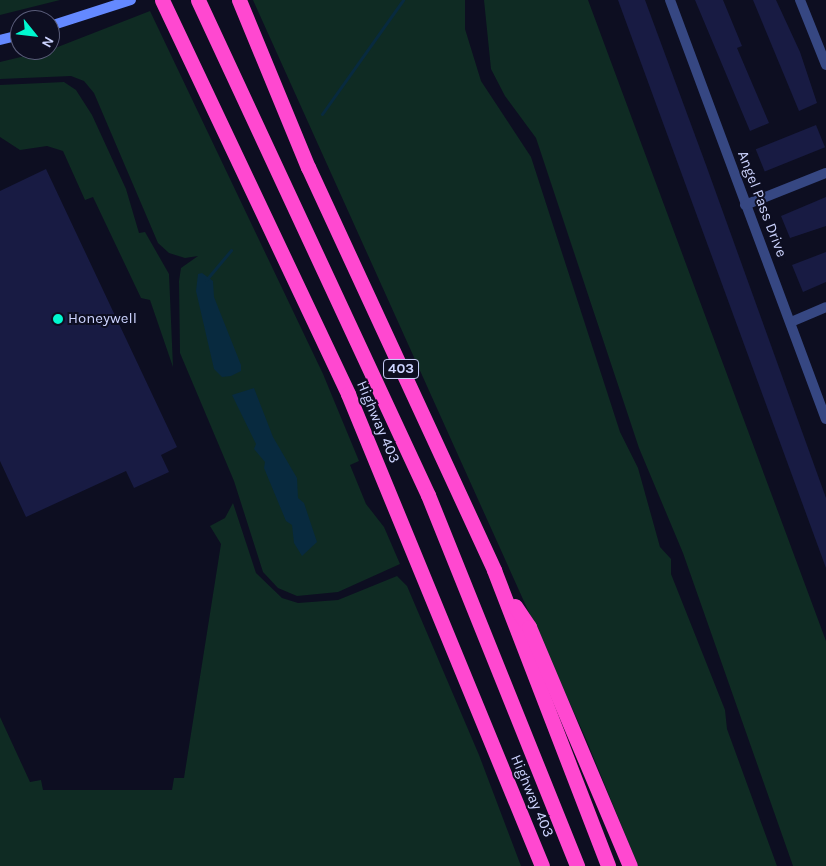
<!DOCTYPE html>
<style>
body{margin:0}
#map{position:relative;width:826px;height:866px;overflow:hidden;background:#0d0e21;font-family:Karla,sans-serif}
div>[style]{position:absolute}
.green>*{inset:0;background:#0f2b23}
.water>*{inset:0;background:#082a3f}
.stream>*{height:3px;margin:-1.5px;padding:0 1.5px;transform-origin:1.5px;border-radius:1.5px;background:#082a3f}
.building>*{inset:0;background:#181b43;transform-origin:0 0}
.street>*{height:10px;margin:-5px;padding:0 5px;transform-origin:5px;border-radius:5px;background:#364782}
.secondary>*{height:10px;margin:-5px;padding:0 5px;transform-origin:5px;border-radius:5px;background:#6489ff}
.highway>*{height:15px;margin:-7.5px;padding:0 7.5px;transform-origin:7.5px;border-radius:7.5px;background:#ff48d0}
.dots>*{width:14px;height:14px;translate:-50% -50%;box-sizing:border-box;border:2px solid #0d0e21;border-radius:50%}
span{translate:-50% -50%;white-space:nowrap;text-align:center;line-height:1.15;-webkit-text-stroke:4px #0d0e21;paint-order:stroke}
.shield-label span{padding:1px 4px;background:#0d0e21;border:1px solid;border-radius:4px;-webkit-text-stroke-width:0}
.shield-label{font-size:14px;color:#cdd4ff;font-weight:700}
.street-label{font-size:15px;color:#cdd4ff}
.poi-label{font-size:15px;color:#cdd4ff}
.left{translate:0 -50%;text-align:left}
.north{position:absolute;left:10px;top:10px;width:50px;height:50px;box-sizing:border-box;background:#0d0e21;border:1px solid #5a5d7a;border-radius:50%;rotate:119deg;font-size:14px;font-weight:700;line-height:20px;text-align:center;color:#cdd4ff}
.north::after{content:'';display:block;margin:auto;width:18px;height:22px;background:#00f8cf;clip-path:polygon(50% 0,100% 100%,50% 72%,0 100%)}
</style>
<div id="map">
<div class="green">
<i style="clip-path:polygon(0 0,60px 0,0 15px)"></i>
<i style="clip-path:polygon(253px 0,465px 0,465px 29px,481px 81px,531px 157px,620px 432px,638px 468px,660px 547px,671px 559px,671px 574px,725px 710px,727px 729px,777px 866px,638px 866px,586px 739px)"></i>
<i style="clip-path:polygon(484px 0,588px 0,826px 641px,826px 866px,793px 866px,683px 553px,639px 448px,536px 138px,505px 96px,491px 69px)"></i>
<i style="clip-path:polygon(150px 11px,323px 374px,359px 461px,350px 465px,366px 504px,384px 527px,400px 564px,338px 592px,297px 596px,278px 588px,263px 572px,234px 481px,180px 353px,179px 281px,181px 268px,198px 256px,185px 258px,169px 253px,158px 243px,94px 93px,84px 81px,71px 76px,0 79px,0 62px,50px 50px)"></i>
<i style="clip-path:polygon(64px 82px,76px 90px,92px 115px,126px 189px,139px 233px,145px 232px,169px 274px,173px 367px,150px 300px,141px 298px,93px 197px,85px 200px,63px 151px,47px 146px,20px 150px,0 137px,0 85px)"></i>
<i style="clip-path:polygon(233px 503px,256px 573px,282px 598px,298px 603px,338px 600px,397px 576px,407px 586px,479px 755px,521px 866px,0 866px,0 717px,30px 782px,41px 780px,43px 790px,172px 790px,174px 778px,184px 778px,221px 544px,210px 526px,225px 518px)"></i>
</div>
<div class="water">
<i style="clip-path:polygon(202px 273px,213px 281px,214px 297px,241px 365px,241px 371px,231px 376px,222px 377px,214px 369px,196px 291px,198px 274px)"></i>
<i style="clip-path:polygon(254px 388px,273px 437px,297px 478px,298px 498px,304px 503px,317px 542px,302px 556px,294px 543px,292px 525px,286px 521px,264px 468px,265px 462px,254px 449px,256px 444px,232px 395px)"></i>
</div>
<div class="stream">
<i style="left:322px;top:114px;width:140px;rotate:-54.6deg"></i>
<i style="left:206px;top:280px;width:39px;rotate:-50deg"></i>
</div>
<div class="building">
<i style="clip-path:polygon(618px 0,645px 0,706px 165px,826px 498px,826px 568px)"></i>
<i style="clip-path:polygon(695px 0,723px 0,742px 46px,737px 48px,769px 123px,750px 131px)"></i>
<i style="clip-path:polygon(753px 0,776px 0,800px 52px,817px 103px,799px 111px)"></i>
<i style="left:816px;top:125px;width:24px;height:65px;rotate:68deg"></i>
<i style="clip-path:polygon(46px 169px,177px 447px,161px 455px,169px 472px,134px 488px,126px 471px,26px 517px,0 461px,0 191px)"></i>
<i style="clip-path:polygon(826px 197px,826px 226px,790px 238px,781px 216px)"></i>
<i style="clip-path:polygon(826px 252px,826px 282px,803px 292px,792px 265px)"></i>
</div>
<div class="street">
<i style="left:670px;top:0;width:447px;rotate:69.6deg"></i>
<i style="left:800px;top:0;width:70px;rotate:68.2deg"></i>
<i style="left:745px;top:205px;width:87px;rotate:-21.6deg"></i>
<i style="left:791px;top:322px;width:38px;rotate:-23deg"></i>
</div>
<div class="secondary">
<i style="left:50px;top:26px;width:85px;rotate:-17.8deg"></i>
<i style="left:0;top:40px;width:21px;rotate:-14deg"></i>
</div>
<div class="highway">
<i style="left:162px;top:0;width:436px;rotate:64.7deg"></i>
<i style="left:348px;top:394px;width:510px;rotate:67.66deg"></i>
<i style="left:198px;top:0;width:546px;rotate:65.08deg"></i>
<i style="left:428px;top:495px;width:400px;rotate:68.1deg"></i>
<i style="left:239px;top:0;width:181px;rotate:67.6deg"></i>
<i style="left:308px;top:167px;width:444px;rotate:65.2deg"></i>
<i style="left:494px;top:570px;width:317px;rotate:68.9deg"></i>
<i style="left:515px;top:606px;width:25px;rotate:56deg"></i>
<i style="left:529px;top:627px;width:259px;rotate:67.1deg"></i>
</div>
<div class="dots">
<i style="left:58px;top:319px;background:#00f8cf"></i>
</div>
<div class="shield-label">
<span style="left:401px;top:369px">403</span>
</div>
<div class="street-label">
<span style="left:762px;top:204px;rotate:69deg">Angel Pass Drive</span>
<span style="left:378px;top:422px;rotate:67deg">Highway 403</span>
<span style="left:532px;top:796px;rotate:67deg">Highway 403</span>
</div>
<div class="poi-label">
<span class="left" style="left:68px;top:319px">Honeywell</span>
</div>
<div class="north">N</div>
</div>
